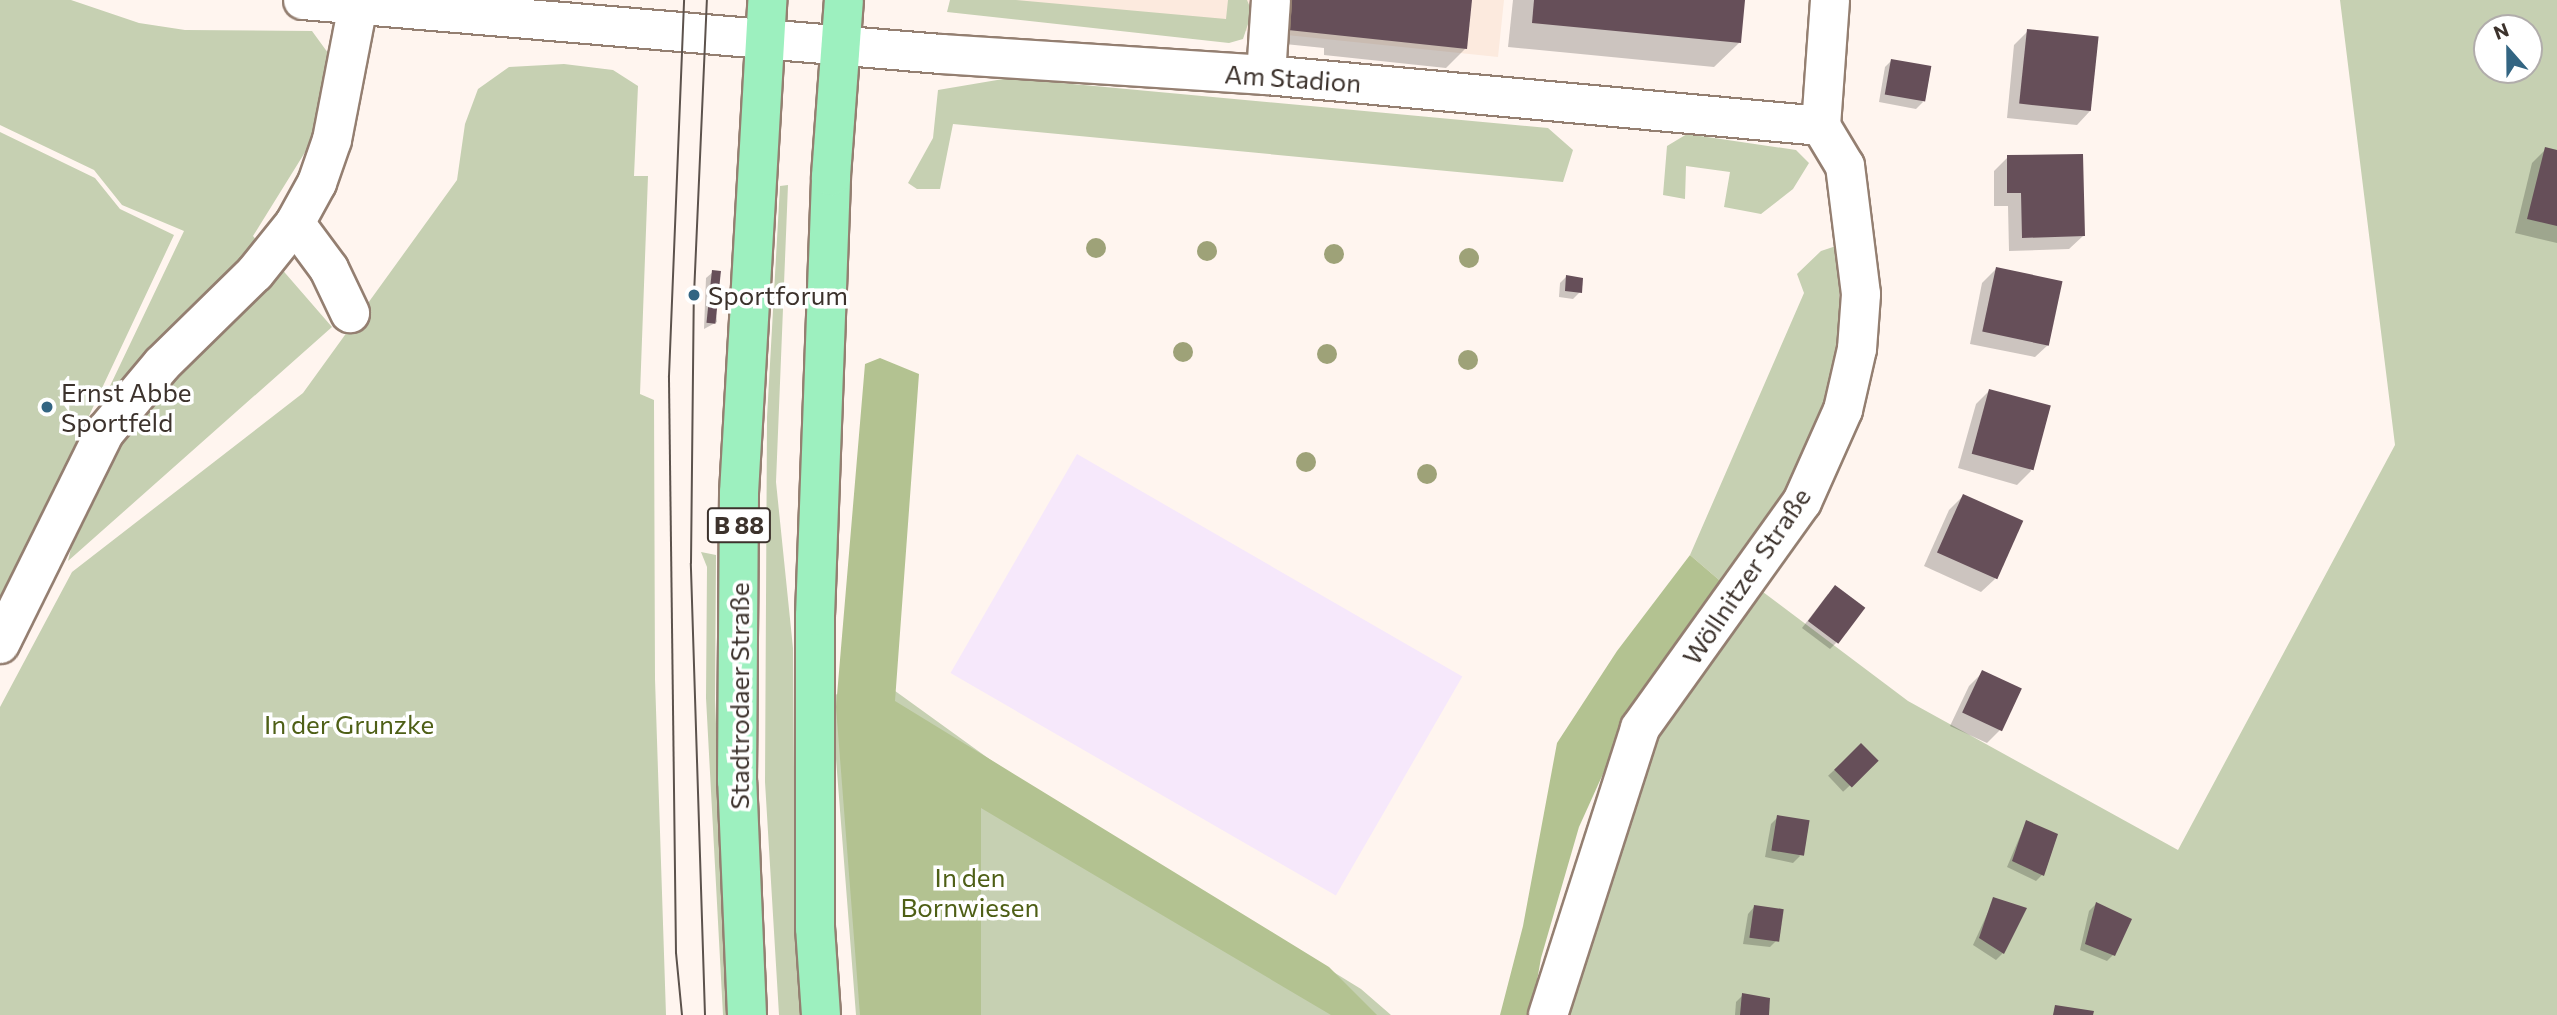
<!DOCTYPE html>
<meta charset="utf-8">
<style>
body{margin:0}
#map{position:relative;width:2557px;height:1015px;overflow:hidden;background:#fff5ef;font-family:Commissioner,sans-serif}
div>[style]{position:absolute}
.commercial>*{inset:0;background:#f6e8fb;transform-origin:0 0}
.built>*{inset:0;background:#fceade}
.green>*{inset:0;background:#c6d0b2}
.forest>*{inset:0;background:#b3c291}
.shadow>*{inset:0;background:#0003;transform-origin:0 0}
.building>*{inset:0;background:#664f59;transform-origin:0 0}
.roads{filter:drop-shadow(2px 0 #947f71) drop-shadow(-2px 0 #947f71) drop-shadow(0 2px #947f71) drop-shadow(0 -2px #947f71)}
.minor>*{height:38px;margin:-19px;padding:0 19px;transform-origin:19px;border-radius:19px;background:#fff}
.major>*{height:38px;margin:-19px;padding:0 19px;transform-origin:19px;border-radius:19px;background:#9df0bf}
.tram>*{height:2px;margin:-1px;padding:0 1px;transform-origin:1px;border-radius:1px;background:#5c524c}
.trees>*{width:20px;height:20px;margin:-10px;border-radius:50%;background:#9ea278}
.dots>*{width:19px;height:19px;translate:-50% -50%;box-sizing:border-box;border:4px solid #fff;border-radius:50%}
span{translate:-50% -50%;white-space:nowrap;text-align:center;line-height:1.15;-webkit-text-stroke:7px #fff;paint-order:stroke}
.shield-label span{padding:2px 5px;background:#fff;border:2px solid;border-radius:5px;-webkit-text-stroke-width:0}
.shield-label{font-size:24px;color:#3c322c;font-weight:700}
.street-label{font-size:26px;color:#3c322c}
.poi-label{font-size:26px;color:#3c322c}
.left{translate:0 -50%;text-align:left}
.park-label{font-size:26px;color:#4e5f16}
.north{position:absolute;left:2473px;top:14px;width:70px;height:70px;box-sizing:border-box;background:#fff;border:2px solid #b1adab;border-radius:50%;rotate:339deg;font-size:19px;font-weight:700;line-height:28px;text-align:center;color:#3c322c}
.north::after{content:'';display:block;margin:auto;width:24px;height:32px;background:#336582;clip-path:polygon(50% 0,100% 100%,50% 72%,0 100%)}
</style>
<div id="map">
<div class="commercial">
<i style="left:1077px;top:454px;width:445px;height:253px;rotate:30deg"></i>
</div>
<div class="built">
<i style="clip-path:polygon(951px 0,1504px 0,1498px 57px)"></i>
</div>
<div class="green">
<i style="clip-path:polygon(0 0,71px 0,139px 23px,185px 30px,312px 31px,328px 53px,312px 141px,253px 236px,332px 327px,68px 561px,110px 386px,184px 231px,122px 205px,94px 170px,0 125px)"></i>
<i style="clip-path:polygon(950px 0,1016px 0,1226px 19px,1228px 0,1247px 0,1252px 12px,1243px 39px,1229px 43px,947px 12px)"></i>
<i style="clip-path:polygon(evenodd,2340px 0,2557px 0,2557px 1015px,1563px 1015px,1633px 782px,1672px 704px,1759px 589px,1908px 701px,2178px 850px,2395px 445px,2340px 0,2487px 28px,2529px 28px,2529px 70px,2487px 70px,2487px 28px)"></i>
<i style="clip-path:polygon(564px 64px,613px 70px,638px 86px,634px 176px,648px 176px,640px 394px,654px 400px,655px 679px,666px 1015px,0 1015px,0 707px,72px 572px,303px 393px,457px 180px,465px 124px,478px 89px,509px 67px)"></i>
<i style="clip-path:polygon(1009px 78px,1548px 128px,1573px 150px,1563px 182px,953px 124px,940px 189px,917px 189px,908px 183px,933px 138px,938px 90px)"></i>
<i style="clip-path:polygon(0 132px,95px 178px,120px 209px,174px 235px,0 605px)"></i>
<i style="clip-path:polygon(1687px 134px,1796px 150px,1809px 163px,1793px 189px,1761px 214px,1724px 207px,1730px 172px,1686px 166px,1685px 199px,1663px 195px,1667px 146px)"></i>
<i style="clip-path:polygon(788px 185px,776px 482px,793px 648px,795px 891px,803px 1015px,779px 1015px,765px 782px,767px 417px,780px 186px)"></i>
<i style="clip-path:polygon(1839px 245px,1840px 355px,1817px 437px,1798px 480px,1725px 585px,1690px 555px,1804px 293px,1797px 274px,1821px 251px)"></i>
<i style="clip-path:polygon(701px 552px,716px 555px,715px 700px,728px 1015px,723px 1015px,706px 698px,707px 567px)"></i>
<i style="clip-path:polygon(891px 688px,999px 766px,1361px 989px,1391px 1015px,856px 1015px,831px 695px)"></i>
</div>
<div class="forest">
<i style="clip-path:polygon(880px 358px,919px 374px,895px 701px,1329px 967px,1377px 1015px,1331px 1015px,981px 808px,981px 1015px,860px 1015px,836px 707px,865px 364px)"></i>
<i style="clip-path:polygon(1690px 555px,1725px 585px,1626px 723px,1579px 827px,1541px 958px,1531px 1015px,1500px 1015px,1523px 926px,1557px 743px,1617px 651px)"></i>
</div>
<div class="shadow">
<i style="clip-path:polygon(1280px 0,1471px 0,1466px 48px,1446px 68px,1324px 55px,1324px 48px,1275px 43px)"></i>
<i style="clip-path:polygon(1513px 0,1743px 0,1739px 43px,1714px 67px,1508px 47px)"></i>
<i style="clip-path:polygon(2028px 31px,2090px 111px,2077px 125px,2007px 118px,2014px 45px)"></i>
<i style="clip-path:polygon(1892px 60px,1923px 102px,1916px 109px,1879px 102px,1885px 67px)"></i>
<i style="clip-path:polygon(2546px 149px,2557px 152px,2557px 243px,2515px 233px,2532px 163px)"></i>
<i style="clip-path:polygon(2008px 157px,2083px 236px,2069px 249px,2009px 251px,2008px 206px,1994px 206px,1994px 171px)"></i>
<i style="clip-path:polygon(1996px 269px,2049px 344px,2035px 357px,1970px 344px,1982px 283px)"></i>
<i style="clip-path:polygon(713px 272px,717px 322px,704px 329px,706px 278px)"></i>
<i style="clip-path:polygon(1566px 277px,1580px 292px,1573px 299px,1559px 297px,1560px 283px)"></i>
<i style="clip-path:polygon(1989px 391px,2031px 471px,2017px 485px,1958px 468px,1976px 404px)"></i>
<i style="clip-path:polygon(1963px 496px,1995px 579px,1981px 592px,1924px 566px,1949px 510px)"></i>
<i style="clip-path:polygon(1828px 594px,1836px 643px,1830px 649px,1802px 628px)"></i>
<i style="clip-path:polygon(1983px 672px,2000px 730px,1987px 743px,1950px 726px,1969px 686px)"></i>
<i style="left:1861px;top:745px;width:22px;height:45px;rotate:47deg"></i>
<i style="clip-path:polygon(1778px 817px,1800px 856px,1793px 863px,1765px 857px,1771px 824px)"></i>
<i style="clip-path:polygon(2026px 822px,2042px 875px,2036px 881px,2007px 867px)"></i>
<i style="clip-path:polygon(1994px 899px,2003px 953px,1996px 960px,1973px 945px)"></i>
<i style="clip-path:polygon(2096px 904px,2113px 955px,2107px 961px,2080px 950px,2089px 911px)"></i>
<i style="clip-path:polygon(1754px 907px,1777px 940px,1770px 947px,1743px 944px,1748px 914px)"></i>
<i style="clip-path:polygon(1743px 995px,1767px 1015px,1735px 1015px,1736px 1002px)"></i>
</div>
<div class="building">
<i style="clip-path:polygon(1291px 0,1472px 0,1467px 49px,1288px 30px)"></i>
<i style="clip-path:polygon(1534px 0,1745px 0,1741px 43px,1532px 23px)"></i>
<i style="left:2027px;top:29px;width:72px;height:75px;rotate:6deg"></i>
<i style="left:1891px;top:59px;width:41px;height:36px;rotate:10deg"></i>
<i style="clip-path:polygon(2545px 147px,2557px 150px,2557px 226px,2527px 219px)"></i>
<i style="clip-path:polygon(2083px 154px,2085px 236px,2022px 238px,2021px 193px,2007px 193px,2007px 155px)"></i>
<i style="left:1996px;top:267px;width:68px;height:66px;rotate:12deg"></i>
<i style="left:712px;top:270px;width:9px;height:53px;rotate:6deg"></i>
<i style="clip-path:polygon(1566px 275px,1583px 278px,1582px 293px,1565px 291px)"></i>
<i style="left:1989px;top:389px;width:64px;height:67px;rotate:15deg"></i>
<i style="left:1963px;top:494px;width:66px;height:64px;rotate:24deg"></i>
<i style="left:1835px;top:585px;width:38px;height:45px;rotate:37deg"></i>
<i style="left:1982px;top:670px;width:44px;height:47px;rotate:25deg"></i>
<i style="left:1861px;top:743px;width:25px;height:38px;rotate:45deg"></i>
<i style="left:1777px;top:815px;width:33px;height:36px;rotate:9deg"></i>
<i style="clip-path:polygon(2026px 820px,2058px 834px,2044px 876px,2012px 861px)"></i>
<i style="clip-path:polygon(1993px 897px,2027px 908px,2004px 954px,1979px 938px)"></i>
<i style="clip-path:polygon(2096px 902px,2132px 919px,2115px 956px,2085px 944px)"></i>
<i style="left:1754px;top:905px;width:30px;height:33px;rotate:8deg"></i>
<i style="clip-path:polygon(1742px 993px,1770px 998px,1769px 1015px,1740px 1015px)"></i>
<i style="clip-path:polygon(2055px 1005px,2094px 1011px,2093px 1015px,2053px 1015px)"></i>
</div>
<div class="roads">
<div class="minor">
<i style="left:303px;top:0;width:640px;rotate:4.84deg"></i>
<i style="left:941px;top:54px;width:326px;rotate:3.7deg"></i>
<i style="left:1266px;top:75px;width:557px;rotate:5.25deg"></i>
<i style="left:1266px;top:75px;width:75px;rotate:-86.2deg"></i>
<i style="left:295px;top:223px;width:57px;rotate:53.5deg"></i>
<i style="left:329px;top:269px;width:49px;rotate:64.5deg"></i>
<i style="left:0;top:644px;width:237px;rotate:-63.7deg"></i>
<i style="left:105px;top:432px;width:89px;rotate:-50deg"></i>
<i style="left:162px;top:364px;width:130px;rotate:-44.4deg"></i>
<i style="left:255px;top:273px;width:64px;rotate:-51.3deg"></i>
<i style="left:295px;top:223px;width:46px;rotate:-61.2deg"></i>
<i style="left:317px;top:183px;width:46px;rotate:-70.8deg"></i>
<i style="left:332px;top:140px;width:143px;rotate:-79.1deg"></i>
<i style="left:1548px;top:1015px;width:301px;rotate:-72.2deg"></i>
<i style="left:1640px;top:728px;width:278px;rotate:-54.4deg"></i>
<i style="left:1802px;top:502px;width:101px;rotate:-66deg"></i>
<i style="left:1843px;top:410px;width:63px;rotate:-77.1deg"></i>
<i style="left:1857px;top:349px;width:55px;rotate:-85.8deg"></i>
<i style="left:1861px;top:294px;width:129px;rotate:-97.1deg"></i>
<i style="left:1845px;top:166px;width:47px;rotate:-121deg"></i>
<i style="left:1821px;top:126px;width:126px;rotate:-85.9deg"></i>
</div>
<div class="major">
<i style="left:747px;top:1015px;width:234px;rotate:-92.4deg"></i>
<i style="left:737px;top:781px;width:288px;rotate:-89.6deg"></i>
<i style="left:739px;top:493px;width:494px;rotate:-86.7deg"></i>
<i style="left:821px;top:1015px;width:87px;rotate:-93.9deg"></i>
<i style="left:815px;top:928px;width:312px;rotate:-90deg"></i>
<i style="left:815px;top:616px;width:440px;rotate:-87.9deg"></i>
<i style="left:831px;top:176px;width:176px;rotate:-85.8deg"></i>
</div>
</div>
<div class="tram">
<i style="left:682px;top:1015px;width:62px;rotate:-95.5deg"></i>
<i style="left:676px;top:953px;width:577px;rotate:-90.7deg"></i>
<i style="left:669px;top:376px;width:376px;rotate:-87.7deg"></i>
<i style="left:705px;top:1015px;width:452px;rotate:-91.8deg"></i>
<i style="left:691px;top:563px;width:268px;rotate:-89.4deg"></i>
<i style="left:694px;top:295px;width:295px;rotate:-87.5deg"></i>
</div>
<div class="trees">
<i style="left:1096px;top:248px"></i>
<i style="left:1207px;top:251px"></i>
<i style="left:1334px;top:254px"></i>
<i style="left:1469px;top:258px"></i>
<i style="left:1183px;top:352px"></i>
<i style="left:1327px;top:354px"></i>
<i style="left:1468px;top:360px"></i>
<i style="left:1306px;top:462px"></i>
<i style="left:1427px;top:474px"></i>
</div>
<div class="dots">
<i style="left:694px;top:295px;background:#336582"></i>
<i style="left:47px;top:407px;background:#336582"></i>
</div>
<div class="shield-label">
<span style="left:739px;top:525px">B 88</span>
</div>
<div class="street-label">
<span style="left:1293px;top:78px;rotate:4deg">Am Stadion</span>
<span style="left:1746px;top:576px;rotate:-56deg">Wöllnitzer Straße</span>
<span style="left:739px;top:696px;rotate:-90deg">Stadtrodaer Straße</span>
</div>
<div class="poi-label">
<span class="left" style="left:708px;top:295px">Sportforum</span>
<span class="left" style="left:61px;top:407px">Ernst Abbe<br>Sportfeld</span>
</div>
<div class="park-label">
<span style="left:349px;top:724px">In der Grunzke</span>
<span style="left:970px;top:892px">In den<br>Bornwiesen</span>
</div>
<div class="north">N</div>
</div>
